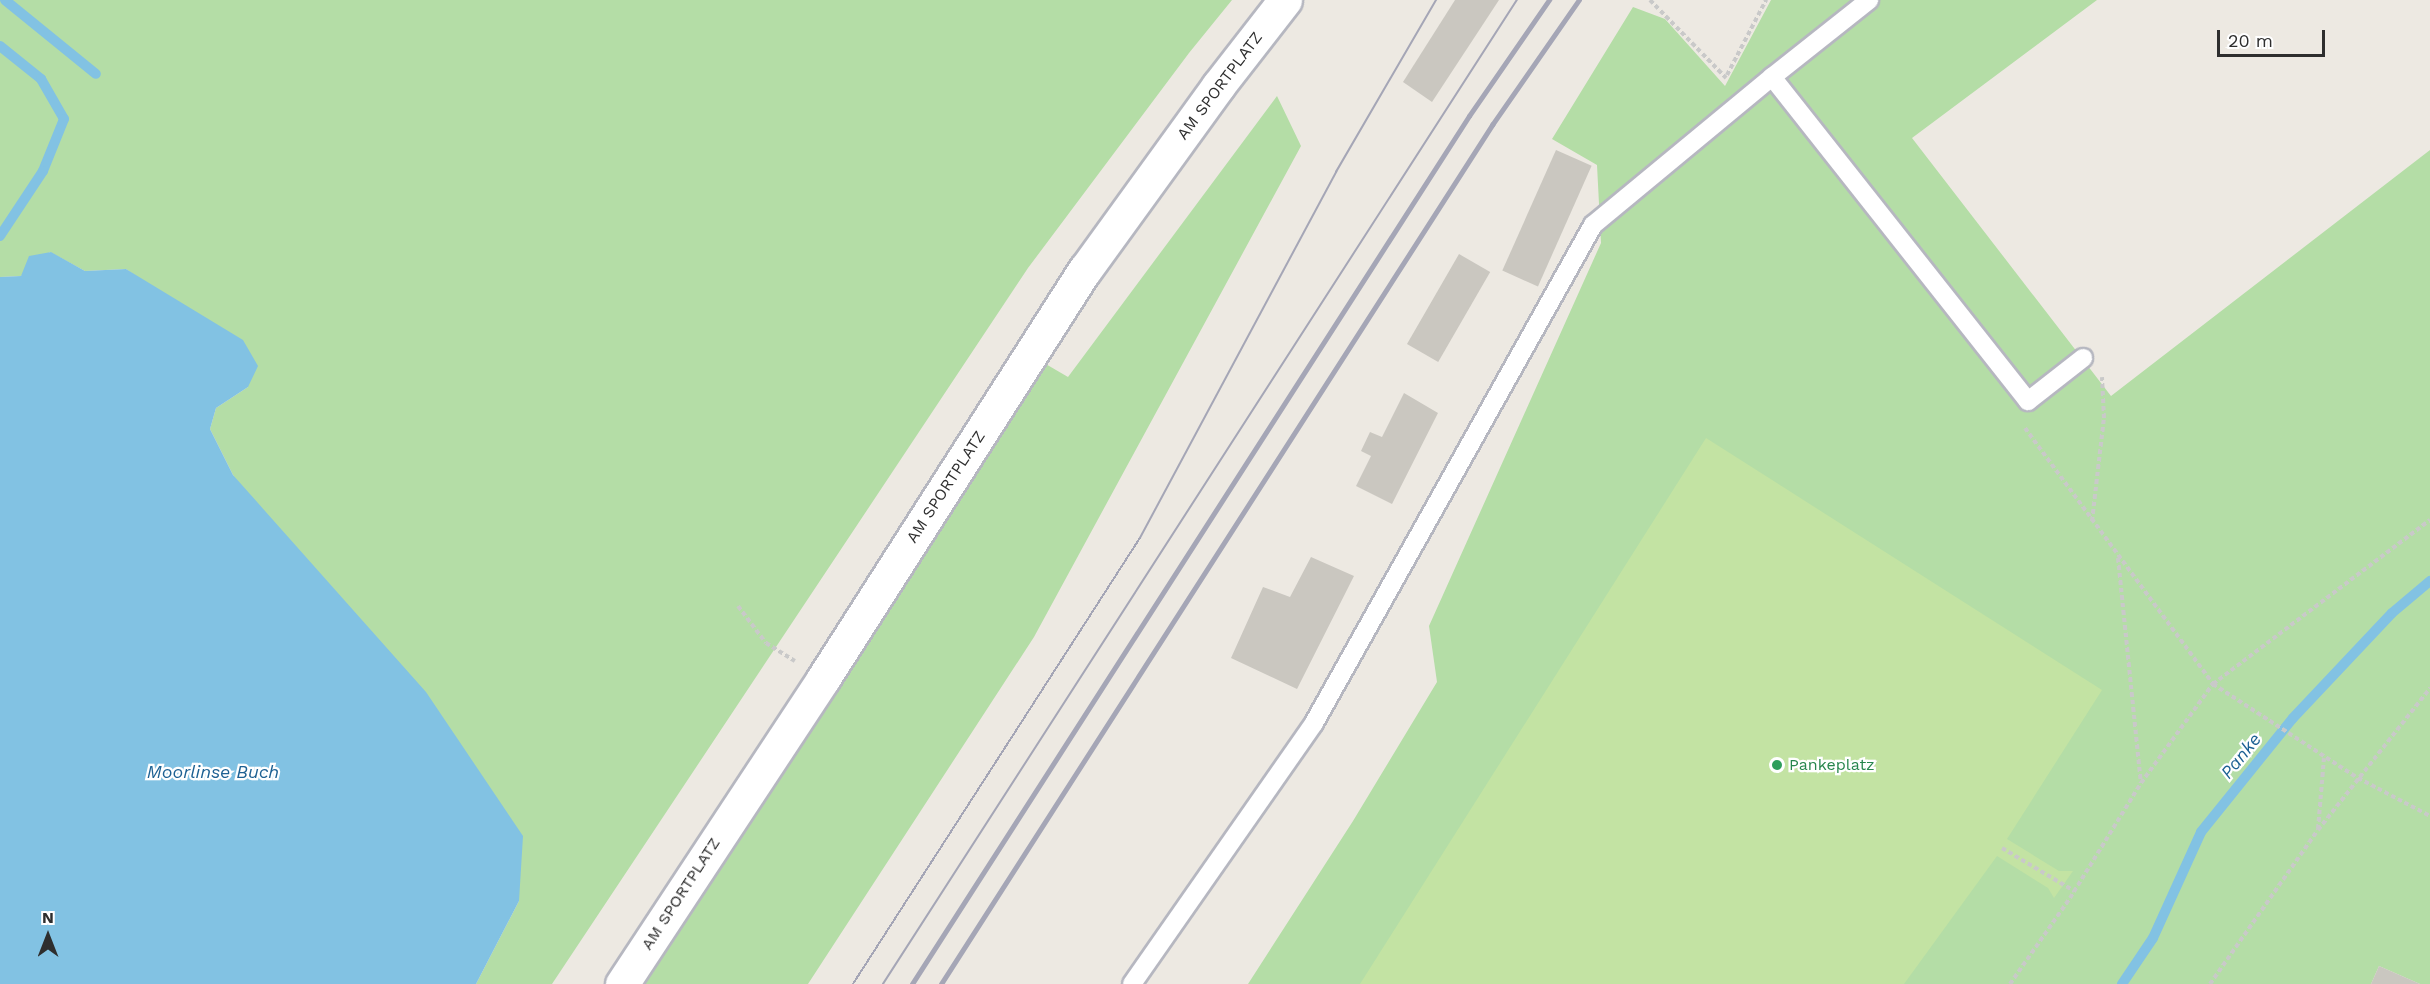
<!DOCTYPE html>
<style>
body{margin:0}
#map{position:relative;width:2430px;height:984px;overflow:hidden;background:#ede9e2;font-family:"Work Sans",sans-serif}
div>[style]{position:absolute}
.green>*{inset:0;background:#b4dda6}
.pitch>*{inset:0;background:#c3e3a3}
.water>*{inset:0;background:#82c2e3}
.stream>*{height:10px;margin:-5px;padding:0 5px;transform-origin:5px;border-radius:5px;background:#82c2e3}
.building>*{inset:0;background:#cac7c0;transform-origin:0 0}
.path>*{height:4px;margin-top:-2px;transform-origin:0;background:repeating-linear-gradient(90deg,#c9c9c9 0 4.5px,transparent 0 7.5px)}
.roads{filter:drop-shadow(2px 0 #b6b7c0) drop-shadow(-2px 0 #b6b7c0) drop-shadow(0 2px #b6b7c0) drop-shadow(0 -2px #b6b7c0)}
.lane>*{height:18px;margin:-9px;padding:0 9px;transform-origin:9px;border-radius:9px;background:#fff}
.street>*{height:33px;margin:-16.5px;padding:0 16.5px;transform-origin:16.5px;border-radius:16.5px;background:#fff}
.tram>*{height:1.5px;margin:-0.75px;padding:0 0.75px;transform-origin:0.75px;border-radius:0.75px;background:#a5a6b6}
.rail>*{height:4.5px;margin:-2.25px;padding:0 2.25px;transform-origin:2.25px;border-radius:2.25px;background:#a5a6b6}
.dots>*{width:16px;height:16px;translate:-50% -50%;box-sizing:border-box;border:3px solid #fff;border-radius:50%}
span{translate:-50% -50%;white-space:nowrap;text-align:center;line-height:1.15;-webkit-text-stroke:4.5px #fff;paint-order:stroke}
.street-label{font-size:16px;color:#2e2e2e}
.leisure-label{font-size:16px;color:#27864d}
.left{translate:0 -50%;text-align:left}
.water-label{font-size:18px;color:#1d6193;font-style:italic}
.north{position:absolute;left:18px;top:906px;width:60px;height:60px;-webkit-text-stroke:4px #fff;paint-order:stroke;rotate:0deg;font-size:16px;font-weight:700;line-height:24px;text-align:center;color:#2e2e2e}
.north::after{content:'';display:block;margin:auto;width:21px;height:27px;background:#2e2e2e;clip-path:polygon(50% 0,100% 100%,50% 72%,0 100%)}
.scale{position:absolute;left:2217px;top:30px;width:108px;height:27px;box-sizing:border-box;border:3px solid #2e2e2e;border-top:0;padding-left:8px;font-size:18px;line-height:21px;white-space:nowrap;color:#2e2e2e;-webkit-text-stroke:4px #fff;paint-order:stroke}
</style>
<div id="map">
<div class="green">
<i style="clip-path:polygon(0 0,1232px 0,1189px 53px,1028px 268px,552px 984px,476px 984px,519px 901px,233px 475px,210px 429px,216px 408px,248px 387px,149px 285px,126px 269px,85px 271px,50px 252px,21px 276px,0 277px)"></i>
<i style="clip-path:polygon(1771px 0,2097px 0,1912px 138px,2111px 396px,2430px 150px,2430px 984px,2420px 984px,2379px 966px,2371px 984px,1248px 984px,1353px 821px,1437px 682px,1429px 626px,1601px 243px,1597px 165px,1552px 139px,1633px 7px,1665px 19px,1725px 86px)"></i>
<i style="clip-path:polygon(1277px 96px,1301px 146px,1034px 637px,808px 984px,637px 984px,1044px 363px,1068px 377px)"></i>
</div>
<div class="pitch">
<i style="clip-path:polygon(1706px 438px,2102px 690px,2007px 839px,2059px 871px,2073px 871px,2054px 898px,2048px 888px,1997px 856px,1904px 984px,1360px 984px)"></i>
</div>
<div class="water">
<i style="clip-path:polygon(51px 252px,85px 271px,126px 269px,243px 340px,258px 366px,248px 387px,216px 408px,210px 429px,233px 475px,426px 692px,523px 836px,519px 901px,476px 984px,0 984px,0 277px,21px 276px,29px 256px)"></i>
</div>
<div class="stream">
<i style="left:5px;top:0;width:117px;rotate:39.1deg"></i>
<i style="left:0;top:46px;width:53px;rotate:38.8deg"></i>
<i style="left:41px;top:79px;width:46px;rotate:60.1deg"></i>
<i style="left:64px;top:119px;width:56px;rotate:112deg"></i>
<i style="left:43px;top:171px;width:78px;rotate:123.5deg"></i>
<i style="left:2122px;top:984px;width:55px;rotate:-56deg"></i>
<i style="left:2153px;top:938px;width:116px;rotate:-65.6deg"></i>
<i style="left:2201px;top:832px;width:146px;rotate:-51.1deg"></i>
<i style="left:2293px;top:718px;width:144px;rotate:-46.7deg"></i>
<i style="left:2392px;top:613px;width:50px;rotate:-40.1deg"></i>
</div>
<div class="building">
<i style="clip-path:polygon(1455px 0,1499px 0,1432px 102px,1403px 82px)"></i>
<i style="left:1556px;top:150px;width:39px;height:132px;rotate:24deg"></i>
<i style="left:1459px;top:254px;width:36px;height:104px;rotate:30deg"></i>
<i style="clip-path:polygon(1404px 393px,1438px 413px,1392px 504px,1356px 486px,1371px 456px,1361px 451px,1370px 432px,1382px 437px)"></i>
<i style="clip-path:polygon(1311px 557px,1354px 576px,1297px 689px,1231px 658px,1263px 587px,1290px 597px)"></i>
<i style="clip-path:polygon(2379px 966px,2420px 984px,2371px 984px)"></i>
</div>
<div class="path">
<i style="left:1650px;top:0;width:109px;rotate:45.7deg"></i>
<i style="left:1727px;top:75px;width:85px;rotate:-62.5deg"></i>
<i style="left:2025px;top:428px;width:318px;rotate:53.7deg"></i>
<i style="left:2213px;top:684px;width:173px;rotate:33deg"></i>
<i style="left:2358px;top:778px;width:81px;rotate:27.8deg"></i>
<i style="left:2092px;top:521px;width:104px;rotate:-83.4deg"></i>
<i style="left:2104px;top:418px;width:41px;rotate:-92.8deg"></i>
<i style="left:2118px;top:558px;width:226px;rotate:84.2deg"></i>
<i style="left:738px;top:606px;width:46px;rotate:52.9deg"></i>
<i style="left:766px;top:643px;width:34px;rotate:32deg"></i>
<i style="left:2318px;top:829px;width:71px;rotate:-85.2deg"></i>
<i style="left:2002px;top:848px;width:84px;rotate:30.8deg"></i>
<i style="left:2010px;top:984px;width:105px;rotate:-55.1deg"></i>
<i style="left:2070px;top:898px;width:135px;rotate:-58.3deg"></i>
<i style="left:2141px;top:783px;width:122px;rotate:-54deg"></i>
<i style="left:2213px;top:684px;width:272px;rotate:-37.1deg"></i>
<i style="left:2210px;top:984px;width:188px;rotate:-55deg"></i>
<i style="left:2318px;top:830px;width:181px;rotate:-51.7deg"></i>
</div>
<div class="roads">
<div class="lane">
<i style="left:1772px;top:77px;width:413px;rotate:51.7deg"></i>
<i style="left:2028px;top:401px;width:70px;rotate:-38deg"></i>
<i style="left:1132px;top:984px;width:318px;rotate:-55.1deg"></i>
<i style="left:1314px;top:723px;width:571px;rotate:-60.74deg"></i>
<i style="left:1593px;top:225px;width:232px;rotate:-39.6deg"></i>
<i style="left:1772px;top:77px;width:124px;rotate:-38.4deg"></i>
</div>
<div class="street">
<i style="left:622px;top:984px;width:365px;rotate:-56.6deg"></i>
<i style="left:823px;top:679px;width:486px;rotate:-57.4deg"></i>
<i style="left:1085px;top:270px;width:227px;rotate:-54.1deg"></i>
<i style="left:1218px;top:86px;width:109px;rotate:-52.1deg"></i>
</div>
</div>
<div class="tram">
<i style="left:853px;top:984px;width:530px;rotate:-57.24deg"></i>
<i style="left:1140px;top:538px;width:415px;rotate:-61.8deg"></i>
<i style="left:1336px;top:172px;width:199px;rotate:-59.8deg"></i>
<i style="left:883px;top:984px;width:1171px;rotate:-57.21deg"></i>
</div>
<div class="rail">
<i style="left:912px;top:984px;width:1031px;rotate:-57.31deg"></i>
<i style="left:1469px;top:116px;width:141px;rotate:-55.4deg"></i>
<i style="left:941px;top:984px;width:1021px;rotate:-57.32deg"></i>
<i style="left:1492px;top:125px;width:152px;rotate:-55.2deg"></i>
</div>
<div class="dots">
<i style="left:1777px;top:765px;background:#2e9e5b"></i>
</div>
<div class="street-label">
<span style="left:1220px;top:86px;rotate:-53deg">AM SPORTPLATZ</span>
<span style="left:946px;top:487px;rotate:-57deg">AM SPORTPLATZ</span>
<span style="left:681px;top:894px;rotate:-57deg">AM SPORTPLATZ</span>
</div>
<div class="leisure-label">
<span class="left" style="left:1789px;top:765px">Pankeplatz</span>
</div>
<div class="water-label">
<span style="left:2241px;top:756px;rotate:-51deg">Panke</span>
<span style="left:213px;top:772px">Moorlinse Buch</span>
</div>
<div class="north">N</div>
<div class="scale">20 m</div>
</div>
